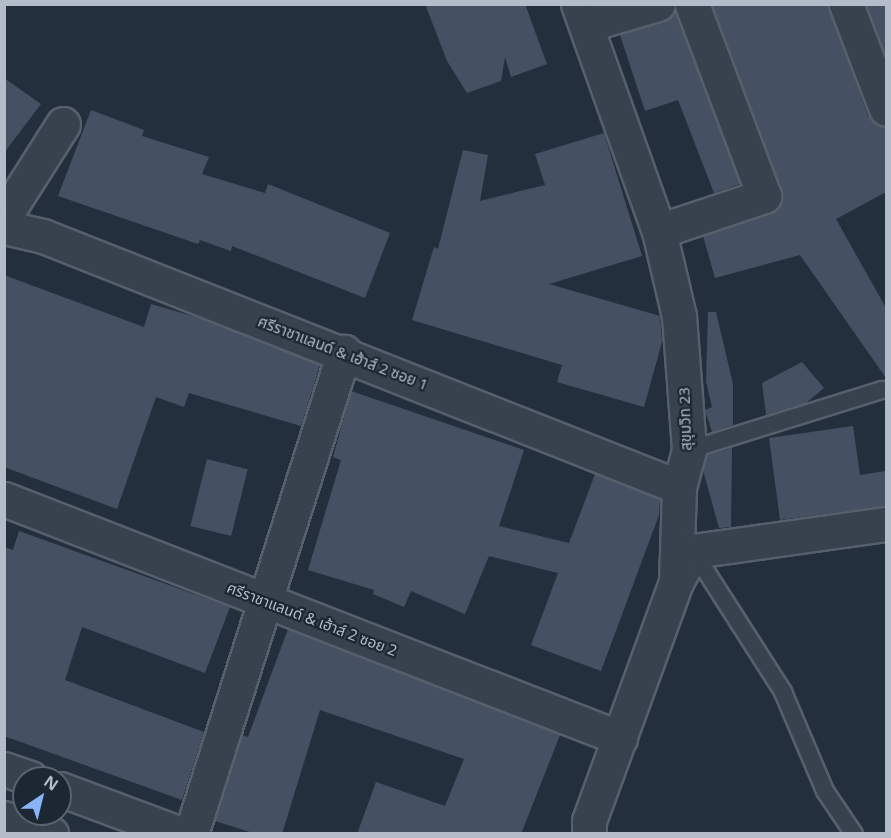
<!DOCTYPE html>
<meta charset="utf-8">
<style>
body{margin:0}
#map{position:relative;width:891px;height:838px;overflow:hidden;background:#242f3e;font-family:"Noto Sans","Noto Sans Thai",sans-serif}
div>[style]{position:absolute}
.building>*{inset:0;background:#455162;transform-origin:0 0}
.roads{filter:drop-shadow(2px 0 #565f6c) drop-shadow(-2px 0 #565f6c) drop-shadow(0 2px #565f6c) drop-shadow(0 -2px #565f6c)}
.service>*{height:16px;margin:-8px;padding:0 8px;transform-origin:8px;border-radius:8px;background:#38414e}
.minor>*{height:33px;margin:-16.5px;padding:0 16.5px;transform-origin:16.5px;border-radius:16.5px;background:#38414e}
span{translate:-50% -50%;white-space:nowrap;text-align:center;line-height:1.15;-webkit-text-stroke:4.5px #1d2633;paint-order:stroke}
.street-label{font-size:15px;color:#b4bcc9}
.frame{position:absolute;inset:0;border:6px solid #b4bcc9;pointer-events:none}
.north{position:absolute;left:12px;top:766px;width:60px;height:60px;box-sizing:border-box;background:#1d2633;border:2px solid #59626f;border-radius:50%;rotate:35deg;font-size:16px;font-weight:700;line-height:24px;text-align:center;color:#b4bcc9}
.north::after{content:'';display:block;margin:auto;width:21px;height:27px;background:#8ab4f8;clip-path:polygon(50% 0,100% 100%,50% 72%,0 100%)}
</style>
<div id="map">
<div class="building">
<i style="clip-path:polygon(425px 4px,525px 4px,547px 64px,511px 77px,505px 57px,501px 81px,467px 93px,447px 61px)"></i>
<i style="clip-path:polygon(712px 4px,828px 4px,868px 116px,886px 127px,886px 192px,836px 219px,886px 308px,886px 378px,800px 255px,715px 278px,703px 236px,770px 214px,782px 199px)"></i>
<i style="clip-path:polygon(866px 4px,886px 4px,886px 58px)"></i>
<i style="clip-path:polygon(675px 11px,740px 184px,714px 193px,678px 100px,645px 111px,620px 35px,663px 22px)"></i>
<i style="clip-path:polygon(4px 78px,41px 104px,4px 153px)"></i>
<i style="clip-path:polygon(91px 110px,144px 130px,142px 136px,209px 157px,202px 174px,265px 193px,268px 184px,390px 233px,365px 298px,232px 246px,231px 251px,200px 240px,198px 244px,58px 196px)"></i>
<i style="clip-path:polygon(604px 133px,642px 256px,549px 284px,660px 316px,662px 342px,644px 407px,557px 382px,562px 365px,412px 320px,434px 247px,438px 249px,463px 150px,488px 155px,480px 201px,545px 185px,535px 154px)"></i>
<i style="clip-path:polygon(4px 275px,144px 327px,151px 304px,196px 317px,320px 365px,301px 426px,189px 393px,184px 407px,156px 397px,117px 509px,4px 467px)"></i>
<i style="clip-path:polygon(708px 312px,716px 312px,733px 384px,733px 425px,712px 432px,705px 410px,712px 407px,706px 381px)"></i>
<i style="clip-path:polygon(802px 362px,824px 388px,806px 403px,766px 415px,762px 383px)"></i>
<i style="clip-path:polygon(351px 391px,524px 450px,499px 526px,569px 543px,595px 474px,660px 500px,659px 515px,601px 671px,531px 645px,558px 573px,489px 556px,465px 614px,411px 591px,404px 607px,373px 594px,374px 590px,308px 570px,341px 460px,333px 457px)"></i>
<i style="clip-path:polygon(853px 426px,860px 475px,886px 471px,886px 506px,780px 520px,769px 438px)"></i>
<i style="clip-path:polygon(732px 448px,731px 527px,719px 528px,703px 470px,707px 455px)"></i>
<i style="left:207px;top:459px;width:42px;height:69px;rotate:14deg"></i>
<i style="clip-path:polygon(19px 531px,230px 607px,205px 673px,82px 627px,65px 680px,204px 732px,182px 800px,4px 736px,4px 547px,13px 550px)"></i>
<i style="clip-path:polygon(288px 629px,560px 735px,521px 834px,357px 834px,376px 782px,445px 806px,464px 759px,320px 710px,282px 834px,256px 834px,215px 821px,242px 735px,248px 737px)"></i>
</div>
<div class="roads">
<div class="service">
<i style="left:689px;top:450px;width:202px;rotate:-17.3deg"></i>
<i style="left:693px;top:551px;width:167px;rotate:57.4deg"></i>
<i style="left:783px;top:692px;width:108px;rotate:67deg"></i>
<i style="left:825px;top:791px;width:52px;rotate:56deg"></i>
</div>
<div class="minor">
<i style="left:578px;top:4px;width:241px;rotate:70.4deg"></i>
<i style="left:659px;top:231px;width:87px;rotate:76.8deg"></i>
<i style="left:679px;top:316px;width:134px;rotate:85.7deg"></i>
<i style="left:689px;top:450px;width:38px;rotate:105deg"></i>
<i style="left:679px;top:487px;width:95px;rotate:91.8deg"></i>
<i style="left:676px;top:582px;width:254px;rotate:110deg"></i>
<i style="left:589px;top:821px;width:13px;rotate:90deg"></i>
<i style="left:846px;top:4px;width:112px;rotate:69.1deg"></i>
<i style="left:586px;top:25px;width:75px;rotate:-16.3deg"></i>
<i style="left:4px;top:217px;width:110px;rotate:-57.6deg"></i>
<i style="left:4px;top:227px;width:40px;rotate:13deg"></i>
<i style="left:43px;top:236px;width:684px;rotate:21.54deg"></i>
<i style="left:659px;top:231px;width:111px;rotate:-18.4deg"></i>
<i style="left:764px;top:196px;width:205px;rotate:-110.6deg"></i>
<i style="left:4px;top:499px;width:661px;rotate:21.21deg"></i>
<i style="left:676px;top:582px;width:35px;rotate:-61deg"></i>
<i style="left:693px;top:551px;width:195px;rotate:-8deg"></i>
<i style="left:4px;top:769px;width:28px;rotate:19deg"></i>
<i style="left:60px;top:789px;width:129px;rotate:20.4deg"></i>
<i style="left:4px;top:818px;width:50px;rotate:18.8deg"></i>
<i style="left:191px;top:834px;width:506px;rotate:-72.39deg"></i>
</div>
</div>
<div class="street-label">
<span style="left:343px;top:353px;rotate:21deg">ศรีราชาแลนด์ &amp; เฮ้าส์ 2 ซอย 1</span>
<span style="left:685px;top:419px;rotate:-92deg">สุขุมวิท 23</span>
<span style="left:312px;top:619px;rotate:21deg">ศรีราชาแลนด์ &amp; เฮ้าส์ 2 ซอย 2</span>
</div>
<div class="frame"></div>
<div class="north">N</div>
</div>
